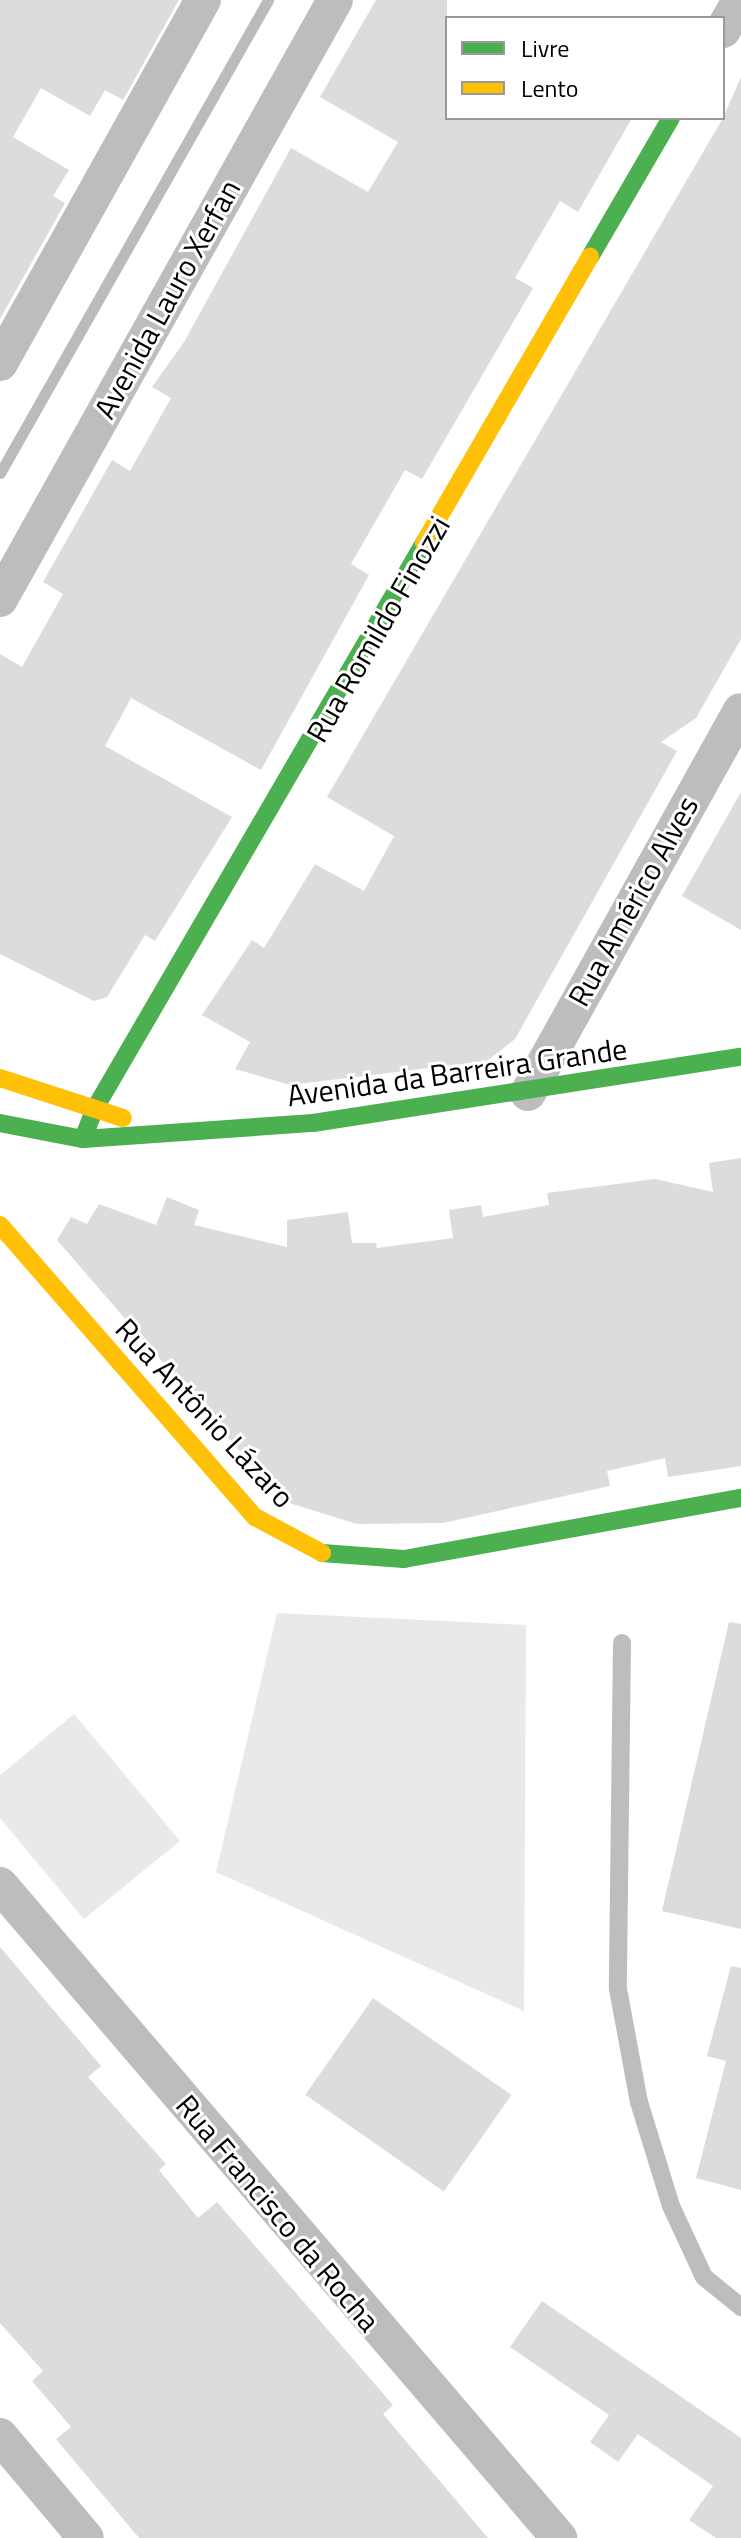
<!DOCTYPE html>
<meta charset="utf-8">
<style>
body{margin:0}
#map{position:relative;width:741px;height:2538px;overflow:hidden;background:#fff;font-family:"Titillium Web",sans-serif}
div>[style]{position:absolute}
.green>*{inset:0;background:#e9e9e9}
.stream>*{height:11px;margin:-5.5px;padding:0 5.5px;transform-origin:5.5px;border-radius:5.5px;background:#bbb}
.building>*{inset:0;background:#dcdcdc;transform-origin:0 0}
.lane>*{height:18px;margin:-9px;padding:0 9px;transform-origin:9px;border-radius:9px;background:#bdbdbd}
.street>*{height:36px;margin:-18px;padding:0 18px;transform-origin:18px;border-radius:18px;background:#bdbdbd}
.fast>*{height:18px;margin:-9px;padding:0 9px;transform-origin:9px;border-radius:9px;background:#4caf50}
.slow>*{height:18px;margin:-9px;padding:0 9px;transform-origin:9px;border-radius:9px;background:#ffc107}
span{translate:-50% -50%;white-space:nowrap;text-align:center;line-height:1.15;-webkit-text-stroke:6px #fff;paint-order:stroke}
.street-label{font-size:30px;color:#000}
.legend{position:absolute;left:445px;top:16px;width:280px;height:104px;box-sizing:border-box;background:#fff;border:2px solid #999;margin:0;padding:10px 14px;list-style:none;font-size:24px;color:#000}
.legend li{display:flex;align-items:center;gap:16px;height:40px}
.legend b{width:40px;border:2px solid #999}
</style>
<div id="map">
<div class="green">
<i style="clip-path:polygon(277px 1613px,526px 1625px,524px 2011px,216px 1872px)"></i>
<i style="clip-path:polygon(74px 1714px,180px 1841px,84px 1919px,0 1818px,0 1775px)"></i>
</div>
<div class="stream">
<i style="left:0;top:473px;width:544px;rotate:-60.46deg"></i>
</div>
<div class="building">
<i style="clip-path:polygon(0 0,179px 0,123px 100px,105px 90px,90px 116px,41px 88px,13px 137px,69px 170px,53px 196px,65px 203px,0 319px)"></i>
<i style="clip-path:polygon(376px 0,447px 0,447px 118px,632px 118px,578px 212px,560px 201px,515px 278px,533px 288px,422px 479px,405px 470px,351px 564px,369px 575px,261px 770px,131px 698px,105px 746px,232px 817px,155px 941px,145px 935px,107px 997px,94px 1001px,0 954px,0 654px,22px 667px,63px 594px,43px 582px,112px 460px,130px 471px,171px 398px,152px 387px,184px 342px,291px 148px,368px 192px,398px 142px,320px 97px)"></i>
<i style="clip-path:polygon(741px 77px,741px 639px,696px 718px,661px 742px,677px 751px,515px 1039px,487px 1061px,290px 1085px,235px 1069px,250px 1042px,202px 1015px,252px 940px,264px 948px,315px 864px,364px 891px,394px 836px,327px 797px,723px 118px)"></i>
<i style="clip-path:polygon(741px 792px,741px 930px,682px 896px)"></i>
<i style="clip-path:polygon(741px 1158px,741px 1466px,668px 1477px,665px 1458px,607px 1471px,610px 1486px,443px 1523px,357px 1524px,283px 1501px,57px 1240px,71px 1217px,87px 1224px,99px 1204px,156px 1225px,167px 1197px,199px 1210px,194px 1225px,287px 1247px,287px 1220px,348px 1212px,352px 1243px,376px 1243px,377px 1248px,453px 1238px,449px 1210px,481px 1205px,483px 1217px,549px 1205px,547px 1193px,655px 1179px,713px 1192px,709px 1163px)"></i>
<i style="clip-path:polygon(729px 1622px,741px 1624px,741px 1929px,662px 1911px)"></i>
<i style="clip-path:polygon(0 1947px,101px 2066px,88px 2077px,166px 2164px,159px 2170px,198px 2218px,217px 2202px,393px 2405px,383px 2414px,488px 2538px,139px 2538px,56px 2439px,71px 2427px,32px 2381px,43px 2371px,0 2323px)"></i>
<i style="clip-path:polygon(731px 1966px,741px 1968px,741px 2190px,696px 2178px,726px 2061px,707px 2056px)"></i>
<i style="left:373px;top:1998px;width:169px;height:118px;rotate:35deg"></i>
<i style="clip-path:polygon(542px 2301px,741px 2438px,741px 2538px,716px 2538px,689px 2520px,713px 2486px,638px 2434px,618px 2462px,590px 2442px,609px 2415px,510px 2347px)"></i>
</div>
<div class="lane">
<i style="left:622px;top:1643px;width:346px;rotate:90.7deg"></i>
<i style="left:618px;top:1989px;width:115px;rotate:79.5deg"></i>
<i style="left:639px;top:2102px;width:109px;rotate:72.9deg"></i>
<i style="left:671px;top:2206px;width:78px;rotate:65.1deg"></i>
<i style="left:704px;top:2277px;width:48px;rotate:39deg"></i>
</div>
<div class="street">
<i style="left:723px;top:30px;width:34px;rotate:-60deg"></i>
<i style="left:0;top:363px;width:416px;rotate:-60.8deg"></i>
<i style="left:0;top:599px;width:686px;rotate:-60.78deg"></i>
<i style="left:528px;top:1093px;width:437px;rotate:-60.9deg"></i>
<i style="left:0;top:1885px;width:860px;rotate:49.43deg"></i>
<i style="left:0;top:2436px;width:133px;rotate:49.9deg"></i>
</div>
<div class="fast">
<i style="left:590px;top:257px;width:161px;rotate:-59.8deg"></i>
<i style="left:0;top:1123px;width:85px;rotate:10.9deg"></i>
<i style="left:83px;top:1139px;width:231px;rotate:-4deg"></i>
<i style="left:313px;top:1123px;width:433px;rotate:-8.8deg"></i>
<i style="left:83px;top:1139px;width:31px;rotate:-69deg"></i>
<i style="left:94px;top:1110px;width:656px;rotate:-59.8deg"></i>
<i style="left:322px;top:1553px;width:82px;rotate:4.2deg"></i>
<i style="left:404px;top:1559px;width:342px;rotate:-10.3deg"></i>
</div>
<div class="slow">
<i style="left:424px;top:543px;width:331px;rotate:-59.9deg"></i>
<i style="left:0;top:1078px;width:129px;rotate:18deg"></i>
<i style="left:0;top:1225px;width:388px;rotate:48.9deg"></i>
<i style="left:255px;top:1517px;width:76px;rotate:28.2deg"></i>
</div>
<div class="street-label">
<span style="left:167px;top:299px;rotate:-61deg">Avenida Lauro Xerfan</span>
<span style="left:378px;top:629px;rotate:-60deg">Rua Romildo Finozzi</span>
<span style="left:633px;top:901px;rotate:-61deg">Rua Américo Alves</span>
<span style="left:457px;top:1072px;rotate:-8deg">Avenida da Barreira Grande</span>
<span style="left:205px;top:1413px;rotate:47deg">Rua Antônio Lázaro</span>
<span style="left:278px;top:2213px;rotate:50deg">Rua Francisco da Rocha</span>
</div>
<ul class="legend">
<li><b style="height:10px;background:#4caf50"></b>Livre</li>
<li><b style="height:10px;background:#ffc107"></b>Lento</li>
</ul>
</div>
